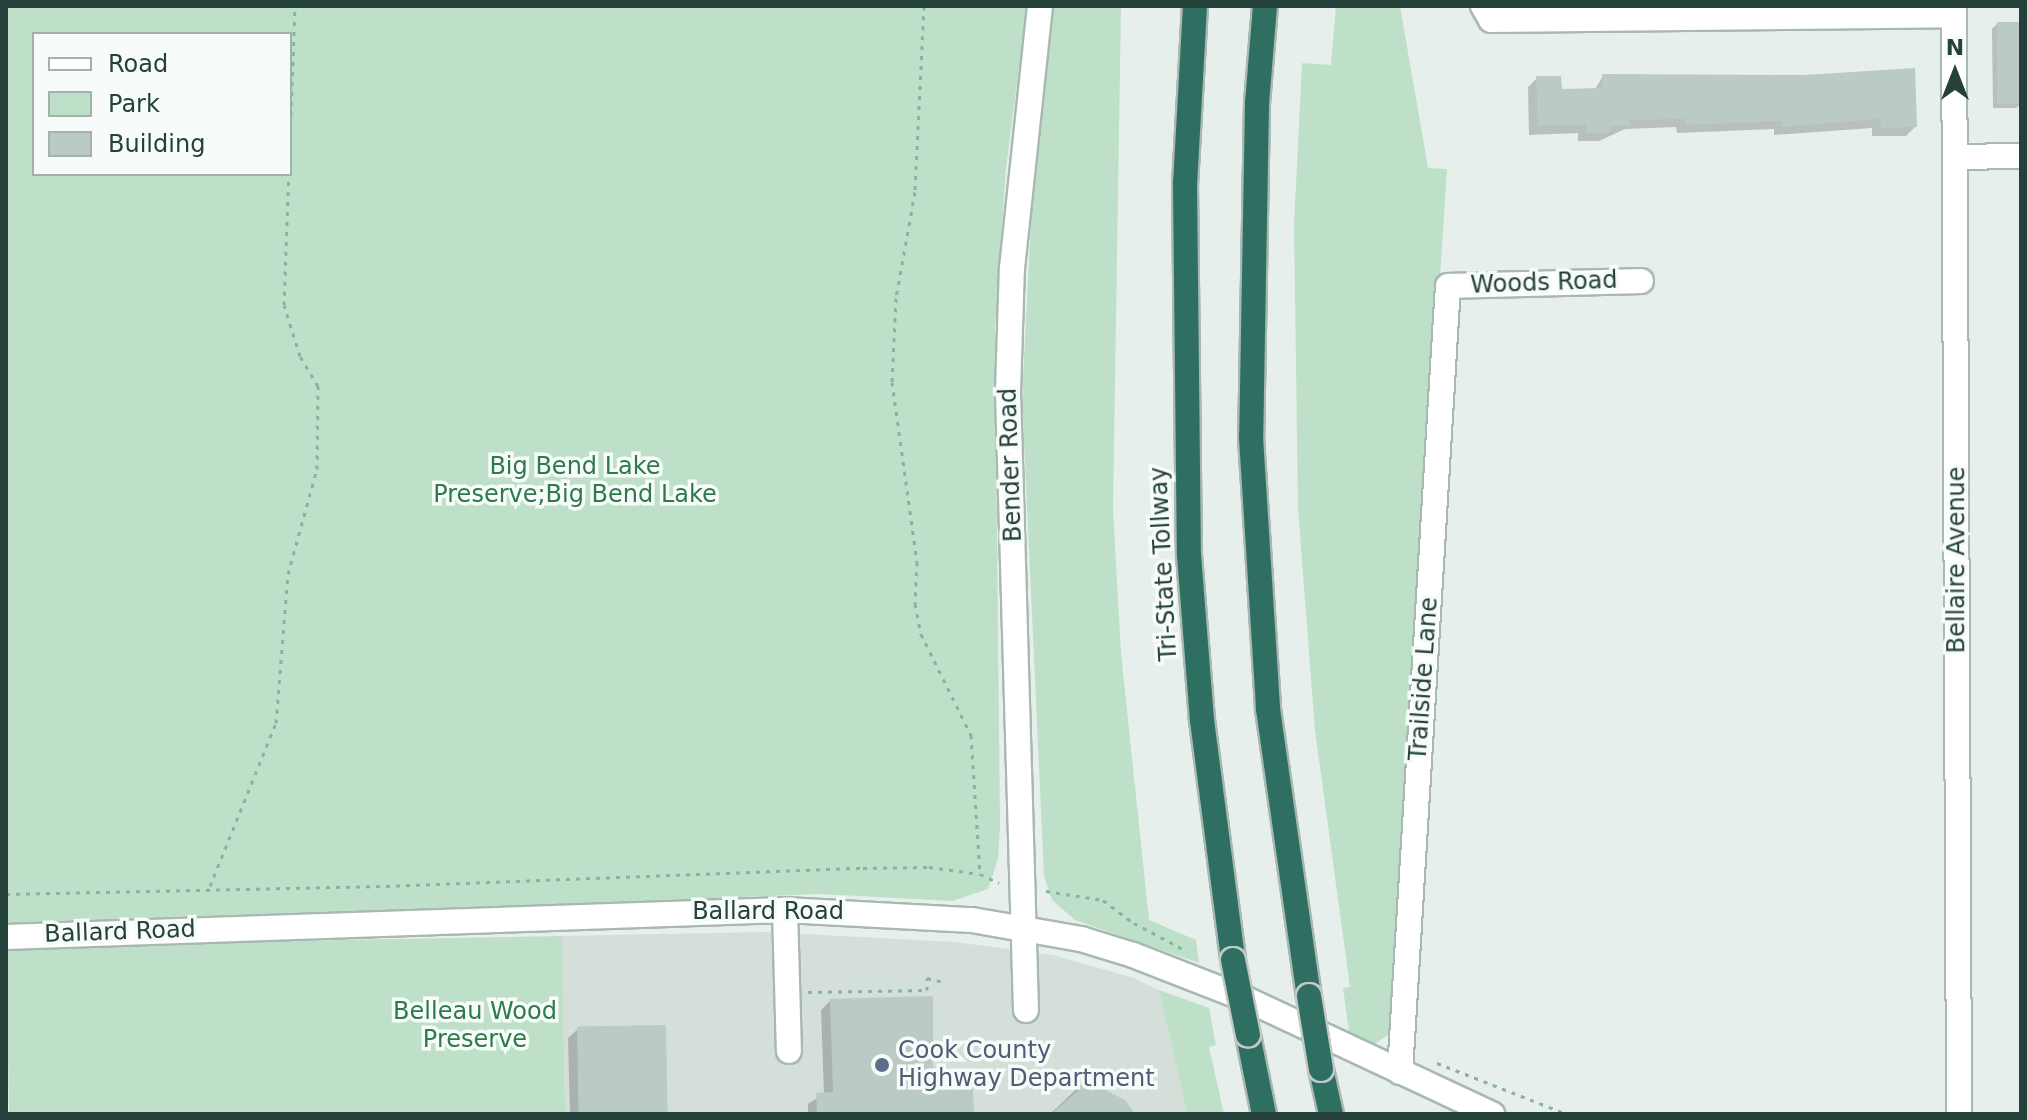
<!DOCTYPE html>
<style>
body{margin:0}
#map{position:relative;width:2027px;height:1120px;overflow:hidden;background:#e6efeb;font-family:"DejaVu Sans",sans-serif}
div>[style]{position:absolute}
.built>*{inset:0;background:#d4dfda}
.green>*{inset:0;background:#bfe0c8;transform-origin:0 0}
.shadow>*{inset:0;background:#0003}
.building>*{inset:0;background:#bbcac4;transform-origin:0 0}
.path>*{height:3px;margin-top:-1.5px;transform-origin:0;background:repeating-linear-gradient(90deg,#86b3a5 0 4px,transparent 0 10px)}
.roads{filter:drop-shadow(2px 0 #a8b8b2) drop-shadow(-2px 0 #a8b8b2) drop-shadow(0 2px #a8b8b2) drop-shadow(0 -2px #a8b8b2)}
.minor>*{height:24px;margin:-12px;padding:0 12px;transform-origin:12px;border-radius:12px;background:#fff}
.highway>*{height:24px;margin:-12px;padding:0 12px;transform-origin:12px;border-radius:12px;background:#2f6f62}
.bridges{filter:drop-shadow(2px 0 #c2cac8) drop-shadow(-2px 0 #c2cac8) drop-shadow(0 2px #c2cac8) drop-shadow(0 -2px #c2cac8)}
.highway-bridge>*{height:24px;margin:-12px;padding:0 12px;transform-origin:12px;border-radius:12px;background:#2f6f62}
.dots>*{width:22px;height:22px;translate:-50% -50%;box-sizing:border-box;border:4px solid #f7fbf9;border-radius:50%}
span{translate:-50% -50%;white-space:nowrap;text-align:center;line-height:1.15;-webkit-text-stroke:7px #f7fbf9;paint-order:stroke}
.street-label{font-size:24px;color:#24423a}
.park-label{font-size:24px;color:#2d7a4b}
.service-label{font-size:24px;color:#4e5e75}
.left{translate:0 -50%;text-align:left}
.frame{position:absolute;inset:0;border:8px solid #24423a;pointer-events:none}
.legend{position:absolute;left:32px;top:32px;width:260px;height:144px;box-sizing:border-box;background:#f7fbf9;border:2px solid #a3b1ad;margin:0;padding:10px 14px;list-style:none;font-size:24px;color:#24423a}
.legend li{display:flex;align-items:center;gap:16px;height:40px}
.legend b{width:40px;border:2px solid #a3b1ad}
.north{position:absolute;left:1915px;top:32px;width:80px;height:80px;-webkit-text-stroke:6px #f7fbf9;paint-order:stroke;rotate:0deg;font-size:22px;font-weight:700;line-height:32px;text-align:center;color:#24423a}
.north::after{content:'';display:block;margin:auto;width:28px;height:36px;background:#24423a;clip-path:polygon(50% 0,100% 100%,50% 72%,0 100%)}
</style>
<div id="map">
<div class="built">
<i style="clip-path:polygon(764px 932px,955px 942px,1053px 955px,1134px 978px,1159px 990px,1187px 1114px,565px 1114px,562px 936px)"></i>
</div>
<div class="green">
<i style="clip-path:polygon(evenodd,6px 6px,1027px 6px,1006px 168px,995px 330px,1000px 826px,998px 859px,988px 889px,952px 901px,820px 894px,6px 926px,6px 6px,34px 34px,290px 34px,290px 174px,34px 174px,34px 34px)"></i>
<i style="clip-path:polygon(1054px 6px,1121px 6px,1113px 509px,1121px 653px,1149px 920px,1196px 940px,1199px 963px,1075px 920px,1052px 900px,1044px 876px,1022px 398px,1034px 163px)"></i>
<i style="clip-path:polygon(1336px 6px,1400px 6px,1428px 168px,1447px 169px,1391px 1033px,1373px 1045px,1350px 1038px,1343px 988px,1350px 987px,1315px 731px,1298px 508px,1294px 226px,1302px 63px,1331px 65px)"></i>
<i style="left:562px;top:936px;width:178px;height:556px;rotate:89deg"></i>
<i style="clip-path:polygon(1159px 990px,1209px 1008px,1216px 1045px,1209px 1047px,1224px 1114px,1187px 1114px)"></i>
</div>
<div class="shadow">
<i style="clip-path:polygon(1997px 24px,2021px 24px,2021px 104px,2016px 108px,1993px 108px,1992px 29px)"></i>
<i style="clip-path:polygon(1603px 76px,1804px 77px,1915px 127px,1906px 136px,1872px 136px,1872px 128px,1774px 135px,1774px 129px,1677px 133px,1676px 127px,1625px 129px,1599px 141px,1578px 141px,1578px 133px,1529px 135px,1528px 87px,1537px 78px,1560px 91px,1594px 91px)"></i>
<i style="clip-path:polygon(830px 1001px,931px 1092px,972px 1114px,808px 1114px,808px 1104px,824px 1094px,821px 1010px)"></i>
<i style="clip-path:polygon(578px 1029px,666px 1114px,570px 1114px,568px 1038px)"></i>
<i style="clip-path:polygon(1082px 1084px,1098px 1088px,1130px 1114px,1050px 1114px)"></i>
</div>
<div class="building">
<i style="left:1997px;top:22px;width:24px;height:82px"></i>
<i style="clip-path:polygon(1915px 68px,1917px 127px,1881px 128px,1880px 119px,1782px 127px,1782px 121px,1685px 125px,1685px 119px,1630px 120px,1630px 126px,1610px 126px,1610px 133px,1586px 133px,1586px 125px,1538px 126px,1536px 76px,1561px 76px,1562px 89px,1602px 88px,1602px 74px,1804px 75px)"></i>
<i style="clip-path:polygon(933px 996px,933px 1090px,973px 1089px,974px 1114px,817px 1114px,816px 1093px,833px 1092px,830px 999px)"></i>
<i style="left:666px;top:1025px;width:89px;height:89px;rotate:89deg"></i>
<i style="clip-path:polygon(1100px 1081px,1100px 1087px,1125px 1100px,1135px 1114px,1051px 1114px,1081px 1088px,1081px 1082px)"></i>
</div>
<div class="path">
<i style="left:924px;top:6px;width:186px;rotate:92.8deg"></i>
<i style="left:915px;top:192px;width:108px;rotate:100.2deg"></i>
<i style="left:896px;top:298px;width:84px;rotate:92.7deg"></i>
<i style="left:892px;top:382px;width:182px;rotate:82.1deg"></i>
<i style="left:917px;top:562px;width:42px;rotate:92.7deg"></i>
<i style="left:915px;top:604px;width:31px;rotate:79deg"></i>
<i style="left:921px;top:634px;width:113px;rotate:63.7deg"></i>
<i style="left:971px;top:735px;width:139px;rotate:86.3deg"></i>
<i style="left:210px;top:886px;width:176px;rotate:-68deg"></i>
<i style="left:276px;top:723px;width:149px;rotate:-85.4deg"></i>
<i style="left:288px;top:574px;width:109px;rotate:-74.6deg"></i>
<i style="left:317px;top:469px;width:83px;rotate:-89.3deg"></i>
<i style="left:318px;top:386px;width:35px;rotate:-121deg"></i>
<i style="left:300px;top:356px;width:53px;rotate:-107.4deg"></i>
<i style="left:284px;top:305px;width:299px;rotate:-87.9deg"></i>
<i style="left:1046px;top:891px;width:58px;rotate:9deg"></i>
<i style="left:1103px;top:900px;width:39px;rotate:37deg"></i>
<i style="left:1134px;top:923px;width:55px;rotate:28deg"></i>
<i style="left:6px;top:894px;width:380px;rotate:-1.2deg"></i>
<i style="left:386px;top:886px;width:477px;rotate:-2.2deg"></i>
<i style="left:863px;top:868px;width:66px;rotate:-0.9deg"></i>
<i style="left:929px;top:867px;width:51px;rotate:7.8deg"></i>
<i style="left:980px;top:874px;width:21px;rotate:25deg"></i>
<i style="left:808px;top:992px;width:119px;rotate:-1deg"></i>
<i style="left:927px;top:990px;width:12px;rotate:-90deg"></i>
<i style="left:927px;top:978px;width:16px;rotate:14deg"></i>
<i style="left:1437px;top:1063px;width:140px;rotate:21.4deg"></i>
</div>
<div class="roads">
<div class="minor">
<i style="left:1483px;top:6px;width:16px;rotate:60deg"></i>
<i style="left:1491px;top:20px;width:463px;rotate:-0.6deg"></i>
<i style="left:1954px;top:6px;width:1108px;rotate:89.74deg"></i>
<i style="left:1956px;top:157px;width:65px;rotate:-0.9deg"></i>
<i style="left:785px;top:910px;width:141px;rotate:88.4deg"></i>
<i style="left:6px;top:937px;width:779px;rotate:-1.99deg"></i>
<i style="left:785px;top:910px;width:187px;rotate:3.1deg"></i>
<i style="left:972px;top:920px;width:111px;rotate:9.9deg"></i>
<i style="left:1081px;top:939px;width:54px;rotate:17.1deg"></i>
<i style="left:1133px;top:955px;width:121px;rotate:21.3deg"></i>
<i style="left:1246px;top:999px;width:272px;rotate:25.1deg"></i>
<i style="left:1026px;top:1010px;width:618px;rotate:-91.67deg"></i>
<i style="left:1008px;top:392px;width:124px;rotate:-88.2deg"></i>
<i style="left:1012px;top:268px;width:263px;rotate:-83.9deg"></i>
<i style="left:1400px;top:1072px;width:787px;rotate:-86.51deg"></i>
<i style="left:1448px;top:286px;width:193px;rotate:-1.5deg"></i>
</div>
<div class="highway">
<i style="left:1195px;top:6px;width:177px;rotate:93.2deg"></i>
<i style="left:1185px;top:183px;width:372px;rotate:89.4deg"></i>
<i style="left:1189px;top:555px;width:166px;rotate:85.5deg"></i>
<i style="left:1202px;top:720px;width:242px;rotate:82.6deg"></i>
<i style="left:1265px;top:6px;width:98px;rotate:94.7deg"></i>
<i style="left:1257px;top:104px;width:333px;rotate:91deg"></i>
<i style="left:1251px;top:437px;width:273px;rotate:86.4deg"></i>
<i style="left:1268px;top:709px;width:290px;rotate:81.9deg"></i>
<i style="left:1248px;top:1035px;width:81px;rotate:78.6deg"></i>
<i style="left:1321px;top:1069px;width:46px;rotate:77.5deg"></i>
</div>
</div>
<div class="bridges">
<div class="highway-bridge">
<i style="left:1233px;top:960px;width:76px;rotate:78.7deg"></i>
<i style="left:1309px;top:996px;width:74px;rotate:80.7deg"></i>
</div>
</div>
<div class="dots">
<i style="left:882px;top:1065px;background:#5c6f8a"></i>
</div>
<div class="street-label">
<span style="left:1544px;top:283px;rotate:-2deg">Woods Road</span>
<span style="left:1011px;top:465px;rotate:-92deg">Bender Road</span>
<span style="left:1957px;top:560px;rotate:-90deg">Bellaire Avenue</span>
<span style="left:1164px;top:564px;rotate:-93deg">Tri-State Tollway</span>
<span style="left:1424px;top:679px;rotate:-86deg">Trailside Lane</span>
<span style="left:768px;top:912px">Ballard Road</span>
<span style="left:120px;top:932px;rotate:-2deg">Ballard Road</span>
</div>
<div class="park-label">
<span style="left:575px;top:481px">Big Bend Lake<br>Preserve;Big Bend Lake</span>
<span style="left:475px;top:1026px">Belleau Wood<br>Preserve</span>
</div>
<div class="service-label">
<span class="left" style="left:898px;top:1065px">Cook County<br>Highway Department</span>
</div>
<div class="frame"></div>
<ul class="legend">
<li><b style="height:10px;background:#fff"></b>Road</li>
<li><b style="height:22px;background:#bfe0c8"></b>Park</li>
<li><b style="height:22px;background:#bbcac4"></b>Building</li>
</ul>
<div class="north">N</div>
</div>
